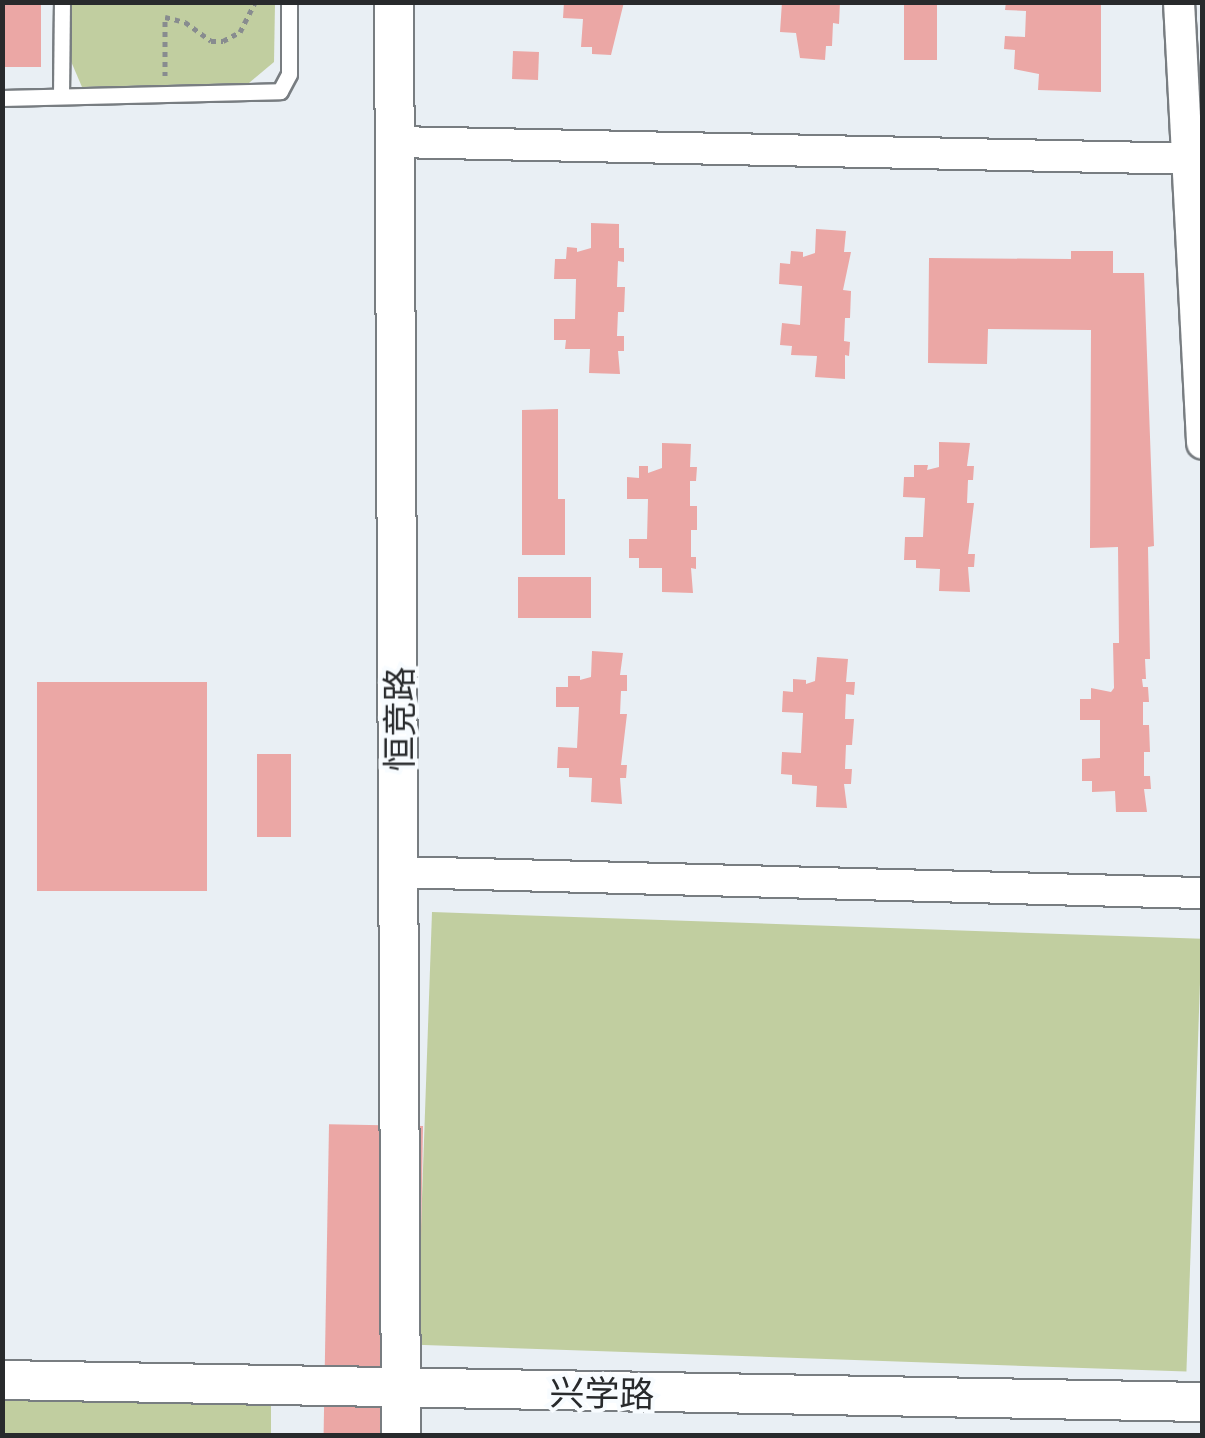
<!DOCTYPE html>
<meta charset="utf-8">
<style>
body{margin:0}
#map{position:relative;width:1205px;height:1438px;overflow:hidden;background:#e9eff4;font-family:Literata,"Noto Sans SC",serif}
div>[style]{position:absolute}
.green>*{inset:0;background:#c1cea0;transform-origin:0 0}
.building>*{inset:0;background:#eba7a5;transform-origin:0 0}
.path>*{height:5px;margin-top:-2.5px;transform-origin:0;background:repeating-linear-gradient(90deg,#888c8f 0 5px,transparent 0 10px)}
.roads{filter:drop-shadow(2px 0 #787d81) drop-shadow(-2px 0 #787d81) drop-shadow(0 2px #787d81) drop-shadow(0 -2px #787d81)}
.service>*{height:15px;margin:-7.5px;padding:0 7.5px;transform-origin:7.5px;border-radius:7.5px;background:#fff}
.minor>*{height:30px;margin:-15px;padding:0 15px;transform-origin:15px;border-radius:15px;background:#fff}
.tertiary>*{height:38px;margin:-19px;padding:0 19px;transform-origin:19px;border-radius:19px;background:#fff}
span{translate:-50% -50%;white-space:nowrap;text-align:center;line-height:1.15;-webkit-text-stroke:8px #f8fcff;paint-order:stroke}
.street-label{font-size:35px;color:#282a2c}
.frame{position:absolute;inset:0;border:5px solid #282a2c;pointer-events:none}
</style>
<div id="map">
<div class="green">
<i style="clip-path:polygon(69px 3px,275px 3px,274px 62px,249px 83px,82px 87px,67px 52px)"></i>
<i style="left:432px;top:912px;width:770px;height:433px;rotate:2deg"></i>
<i style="left:3px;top:1385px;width:268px;height:51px"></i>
</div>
<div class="building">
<i style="left:2px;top:2px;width:39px;height:65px"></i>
<i style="clip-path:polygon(564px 2px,624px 2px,611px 55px,592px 54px,592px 47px,581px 47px,583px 19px,563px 18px)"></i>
<i style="clip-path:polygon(782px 2px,840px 2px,839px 24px,833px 23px,832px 46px,826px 46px,825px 60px,800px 58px,796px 33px,780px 32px)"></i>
<i style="left:904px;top:2px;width:33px;height:58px"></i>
<i style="clip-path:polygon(1006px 2px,1101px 2px,1101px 92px,1038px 90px,1039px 74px,1014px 69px,1015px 50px,1004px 49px,1005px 36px,1025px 37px,1026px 11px,1005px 10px)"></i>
<i style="left:513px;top:51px;width:26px;height:28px;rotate:2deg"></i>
<i style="clip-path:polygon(591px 223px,619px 224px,619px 248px,624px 248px,624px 262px,618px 261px,617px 287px,625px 287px,624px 312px,618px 312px,617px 336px,624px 336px,624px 351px,618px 351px,620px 374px,589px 373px,590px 349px,565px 349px,566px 340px,554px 340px,554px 319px,575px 319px,576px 279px,554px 279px,555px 259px,566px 259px,567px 247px,577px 248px,577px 252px,591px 248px)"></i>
<i style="clip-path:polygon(816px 229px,846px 231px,844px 252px,851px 252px,843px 290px,851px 291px,850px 318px,845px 318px,844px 341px,850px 342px,849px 356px,845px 355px,845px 379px,815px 377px,817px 356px,791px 355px,792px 346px,780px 345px,782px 323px,800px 325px,802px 286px,779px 284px,780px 263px,790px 264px,791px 251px,803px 252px,803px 257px,815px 253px)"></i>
<i style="clip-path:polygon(1071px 251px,1113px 251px,1113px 273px,1144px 273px,1154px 546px,1148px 547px,1150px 659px,1145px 659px,1146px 679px,1142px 679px,1143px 687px,1148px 687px,1149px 702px,1143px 702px,1143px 725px,1149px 725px,1150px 752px,1144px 752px,1144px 776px,1150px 776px,1151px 789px,1144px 789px,1147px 812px,1116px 812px,1115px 791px,1092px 792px,1092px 781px,1082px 781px,1082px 759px,1100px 758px,1100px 720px,1080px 720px,1080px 699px,1091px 699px,1091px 688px,1111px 692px,1114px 688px,1113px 643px,1119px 643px,1118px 547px,1090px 548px,1091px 330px,988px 329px,987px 364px,928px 363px,929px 258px,1071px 259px)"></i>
<i style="clip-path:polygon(558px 409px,558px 499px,565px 499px,565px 555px,522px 555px,522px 410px)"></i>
<i style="clip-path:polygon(939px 442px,970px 443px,967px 466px,974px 466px,973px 480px,968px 480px,967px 503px,974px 503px,968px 554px,975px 554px,974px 567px,968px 567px,970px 592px,939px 591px,940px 569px,916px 568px,916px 560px,904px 560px,905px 537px,923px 537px,925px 498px,903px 497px,904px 477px,914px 477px,914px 465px,928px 465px,927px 470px,939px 467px)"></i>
<i style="clip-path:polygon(662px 443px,691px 444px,690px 467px,697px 467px,696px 481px,690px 481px,690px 506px,697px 506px,697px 530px,691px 530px,691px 557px,696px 557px,696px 569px,691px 568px,693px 593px,662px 592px,662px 568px,639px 568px,639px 558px,629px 558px,629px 539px,647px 539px,648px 499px,627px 499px,627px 477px,639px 478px,639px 466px,648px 466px,648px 473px,662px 468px)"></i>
<i style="left:518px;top:577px;width:73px;height:41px"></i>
<i style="clip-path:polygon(592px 651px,623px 653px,620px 675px,627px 675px,627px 691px,621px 691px,620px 714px,627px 714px,621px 765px,627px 765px,626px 778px,620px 778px,622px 804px,591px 802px,592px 778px,569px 777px,569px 768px,557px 768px,558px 747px,577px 748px,579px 707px,556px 707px,556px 687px,568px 687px,568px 676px,580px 676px,580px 680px,591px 677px)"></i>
<i style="clip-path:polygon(817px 657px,848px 659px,846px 682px,855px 682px,854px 695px,846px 694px,845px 719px,854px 719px,852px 745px,846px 745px,845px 769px,852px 769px,851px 784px,844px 784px,847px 808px,816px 807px,817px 786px,792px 784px,792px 775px,781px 774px,782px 752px,801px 753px,803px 713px,782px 712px,783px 691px,793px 692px,793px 679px,806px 680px,806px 684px,815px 681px)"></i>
<i style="left:207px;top:682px;width:209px;height:170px;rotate:90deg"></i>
<i style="left:257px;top:754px;width:34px;height:83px"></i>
<i style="left:423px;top:1126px;width:310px;height:94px;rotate:91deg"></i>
</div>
<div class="path">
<i style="left:165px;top:76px;width:59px;rotate:-90deg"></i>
<i style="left:165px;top:17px;width:21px;rotate:14deg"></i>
<i style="left:185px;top:22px;width:32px;rotate:36deg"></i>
<i style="left:211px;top:41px;width:12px"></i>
<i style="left:223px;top:41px;width:19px;rotate:-28deg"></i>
<i style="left:240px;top:32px;width:34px;rotate:-63deg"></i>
</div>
<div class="roads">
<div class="service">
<i style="left:61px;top:96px;width:94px;rotate:-89.4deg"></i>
<i style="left:2px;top:98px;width:278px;rotate:-1.4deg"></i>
<i style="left:280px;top:91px;width:19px;rotate:-62deg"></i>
<i style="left:289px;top:74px;width:72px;rotate:-90deg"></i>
</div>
<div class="minor">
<i style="left:1179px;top:2px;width:442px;rotate:87deg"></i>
<i style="left:395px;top:142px;width:807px;rotate:1.21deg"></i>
<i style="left:398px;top:872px;width:804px;rotate:1.5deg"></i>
</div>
<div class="tertiary">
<i style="left:394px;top:2px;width:1434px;rotate:89.72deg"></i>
<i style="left:2px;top:1380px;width:1200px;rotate:1.05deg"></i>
</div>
</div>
<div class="street-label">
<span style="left:397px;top:719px;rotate:-90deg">恒竞路</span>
<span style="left:602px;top:1391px;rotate:1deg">兴学路</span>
</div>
<div class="frame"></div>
</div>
